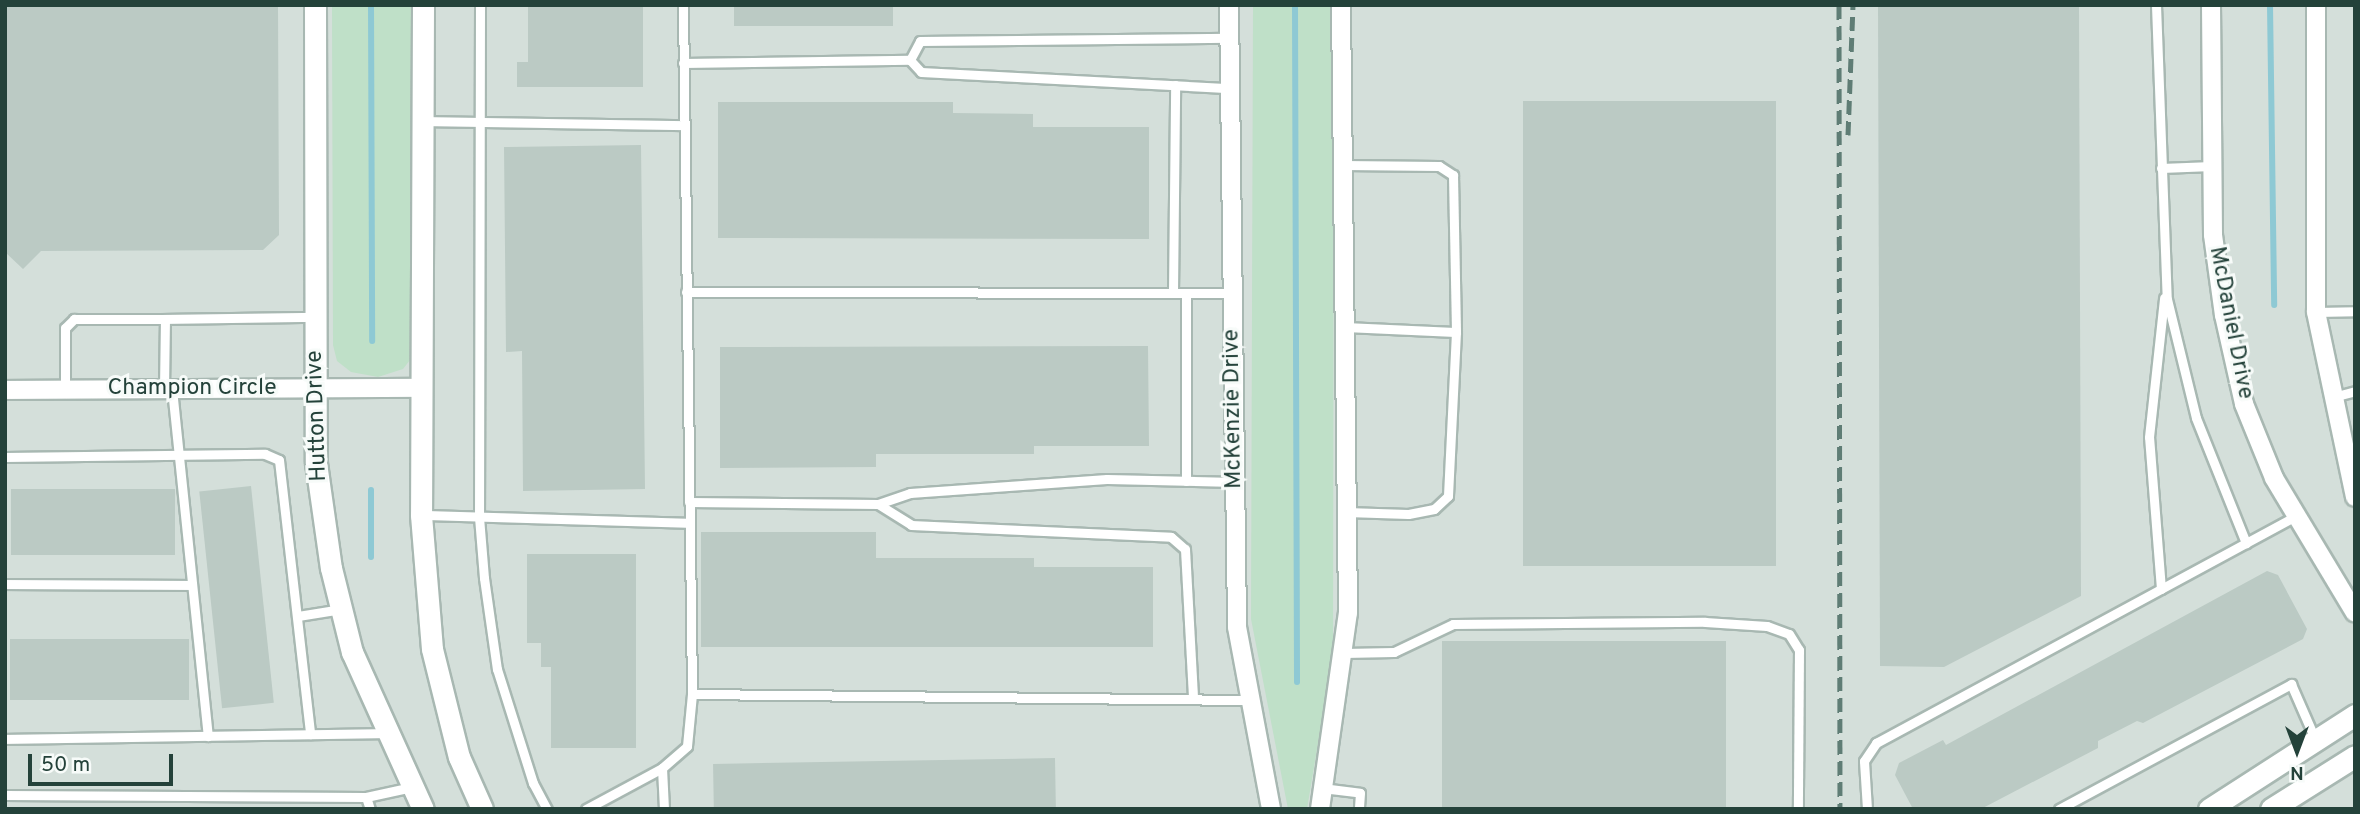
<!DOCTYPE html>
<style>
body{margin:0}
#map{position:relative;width:2360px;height:814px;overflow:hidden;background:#e6efeb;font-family:Overpass,sans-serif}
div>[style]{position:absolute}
.built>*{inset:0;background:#d4dfda;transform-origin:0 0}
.green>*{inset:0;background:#bfe0c8}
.stream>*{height:6px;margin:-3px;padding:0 3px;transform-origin:3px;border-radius:3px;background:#8ec9d4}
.building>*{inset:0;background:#bbcac4;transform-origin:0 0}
.roads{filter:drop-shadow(2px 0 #a8b8b2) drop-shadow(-2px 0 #a8b8b2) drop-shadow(0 2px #a8b8b2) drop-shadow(0 -2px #a8b8b2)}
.lane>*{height:9px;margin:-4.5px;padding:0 4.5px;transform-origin:4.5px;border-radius:4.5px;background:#fff}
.street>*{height:18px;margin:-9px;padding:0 9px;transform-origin:9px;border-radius:9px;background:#fff}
.secondary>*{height:21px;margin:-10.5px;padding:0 10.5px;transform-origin:10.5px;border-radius:10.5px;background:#fff}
.rail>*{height:5px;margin-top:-2.5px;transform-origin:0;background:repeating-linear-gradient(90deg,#5f7d75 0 14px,transparent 0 21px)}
span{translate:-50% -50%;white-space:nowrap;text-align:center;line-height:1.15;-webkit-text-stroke:6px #f7fbf9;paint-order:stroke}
.street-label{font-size:23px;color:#24423a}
.frame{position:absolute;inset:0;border:7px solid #24423a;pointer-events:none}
.north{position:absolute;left:2262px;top:716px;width:70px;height:70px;-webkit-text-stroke:5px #f7fbf9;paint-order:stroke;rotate:180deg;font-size:19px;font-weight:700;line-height:28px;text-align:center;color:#24423a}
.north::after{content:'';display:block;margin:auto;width:24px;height:32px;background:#24423a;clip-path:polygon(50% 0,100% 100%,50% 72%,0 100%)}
.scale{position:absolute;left:28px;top:754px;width:145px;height:32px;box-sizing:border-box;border:4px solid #24423a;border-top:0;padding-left:9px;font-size:21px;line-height:24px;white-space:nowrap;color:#24423a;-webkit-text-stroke:5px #f7fbf9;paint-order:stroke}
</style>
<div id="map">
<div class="built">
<i style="left:5px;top:5px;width:2350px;height:804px"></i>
</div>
<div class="green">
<i style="clip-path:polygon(332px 5px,414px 5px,414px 355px,403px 369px,378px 377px,351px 372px,337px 361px,333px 345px)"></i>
<i style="clip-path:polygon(1253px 5px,1333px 5px,1334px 11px,1333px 654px,1307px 809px,1288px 809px,1251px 619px)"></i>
</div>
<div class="stream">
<i style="left:371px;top:5px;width:336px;rotate:89.8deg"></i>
<i style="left:1295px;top:5px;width:677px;rotate:89.83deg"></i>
<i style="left:2270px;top:5px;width:300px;rotate:89.2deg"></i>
<i style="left:371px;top:490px;width:67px;rotate:90deg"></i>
</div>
<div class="building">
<i style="clip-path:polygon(5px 5px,278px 5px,279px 235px,263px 250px,41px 251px,23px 269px,5px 252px)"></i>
<i style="clip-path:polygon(528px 5px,643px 5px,643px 87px,517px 87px,517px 62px,528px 62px)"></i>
<i style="left:734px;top:5px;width:159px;height:21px"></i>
<i style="clip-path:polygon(1878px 5px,2079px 5px,2081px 596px,1944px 667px,1880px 666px)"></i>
<i style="left:1776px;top:101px;width:465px;height:253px;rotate:90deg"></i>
<i style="clip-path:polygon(718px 102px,953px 102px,953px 113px,1033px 114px,1033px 127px,1149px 127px,1149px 239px,718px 238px)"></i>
<i style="clip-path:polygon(641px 145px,645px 489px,523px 491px,522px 351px,506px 352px,504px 147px)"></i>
<i style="clip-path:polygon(1148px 346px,1149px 446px,1034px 446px,1034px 454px,876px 454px,876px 467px,720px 468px,720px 347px)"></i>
<i style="left:251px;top:486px;width:218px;height:52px;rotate:84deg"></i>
<i style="left:11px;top:489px;width:164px;height:66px"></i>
<i style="clip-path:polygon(701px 532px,876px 532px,876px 558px,1034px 558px,1034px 567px,1153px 567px,1153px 647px,701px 647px)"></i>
<i style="clip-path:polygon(527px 554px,636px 554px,636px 748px,551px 748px,551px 667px,541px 667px,541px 643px,527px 643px)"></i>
<i style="clip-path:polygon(2267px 571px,2278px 575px,2307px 629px,2303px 639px,2143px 723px,2137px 721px,2098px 741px,2098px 748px,1981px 809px,1913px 809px,1895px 775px,1899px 763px,1943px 740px,1946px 745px)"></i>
<i style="left:10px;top:639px;width:179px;height:61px"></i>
<i style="left:1442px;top:641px;width:284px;height:168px"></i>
<i style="left:1055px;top:758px;width:51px;height:342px;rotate:89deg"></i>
</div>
<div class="roads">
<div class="lane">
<i style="left:480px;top:5px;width:512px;rotate:90.11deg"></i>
<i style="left:479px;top:517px;width:61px;rotate:85.3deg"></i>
<i style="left:484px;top:578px;width:92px;rotate:81.9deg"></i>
<i style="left:497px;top:669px;width:120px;rotate:72.5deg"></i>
<i style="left:533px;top:783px;width:30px;rotate:62deg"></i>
<i style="left:683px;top:5px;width:689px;rotate:89.25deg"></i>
<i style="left:692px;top:694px;width:556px;rotate:0.62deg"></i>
<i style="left:2156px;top:5px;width:294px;rotate:87.9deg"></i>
<i style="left:2167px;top:299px;width:122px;rotate:76.3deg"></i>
<i style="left:2196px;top:418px;width:135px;rotate:68.2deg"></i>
<i style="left:910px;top:60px;width:21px;rotate:-62deg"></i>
<i style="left:920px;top:41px;width:310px;rotate:-0.6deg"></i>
<i style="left:683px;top:63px;width:227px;rotate:-0.8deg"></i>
<i style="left:910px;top:60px;width:16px;rotate:47deg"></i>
<i style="left:921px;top:72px;width:309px;rotate:3deg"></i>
<i style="left:424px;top:121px;width:260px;rotate:0.9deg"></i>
<i style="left:1343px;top:165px;width:96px;rotate:0.6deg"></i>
<i style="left:1439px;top:166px;width:17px;rotate:33deg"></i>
<i style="left:1453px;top:175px;width:157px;rotate:88.9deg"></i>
<i style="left:2161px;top:168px;width:51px;rotate:-2.2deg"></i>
<i style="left:686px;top:292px;width:547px;rotate:0.1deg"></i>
<i style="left:1173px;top:293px;width:208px;rotate:-89.4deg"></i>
<i style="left:1186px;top:293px;width:188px;rotate:90deg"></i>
<i style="left:2316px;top:312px;width:39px;rotate:-1deg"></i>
<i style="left:1344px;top:327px;width:112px;rotate:2.6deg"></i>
<i style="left:1456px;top:332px;width:164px;rotate:92.8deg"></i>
<i style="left:1448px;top:496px;width:19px;rotate:137deg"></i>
<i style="left:1434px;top:509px;width:26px;rotate:169deg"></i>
<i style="left:1408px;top:514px;width:62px;rotate:-178.2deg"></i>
<i style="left:164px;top:389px;width:70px;rotate:-89.2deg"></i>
<i style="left:165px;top:319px;width:150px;rotate:-0.8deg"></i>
<i style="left:172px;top:389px;width:349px;rotate:84.1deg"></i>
<i style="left:65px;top:390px;width:62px;rotate:-90deg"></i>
<i style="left:65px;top:328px;width:13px;rotate:-45deg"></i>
<i style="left:74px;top:319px;width:91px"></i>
<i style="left:2333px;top:397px;width:23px;rotate:-15deg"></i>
<i style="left:5px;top:457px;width:260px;rotate:-0.7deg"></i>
<i style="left:265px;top:454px;width:15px;rotate:23deg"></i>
<i style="left:279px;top:460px;width:276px;rotate:83.5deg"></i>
<i style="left:689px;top:502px;width:189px;rotate:0.6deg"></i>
<i style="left:878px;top:504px;width:34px;rotate:-19deg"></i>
<i style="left:910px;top:493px;width:197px;rotate:-4.1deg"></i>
<i style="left:1107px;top:479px;width:128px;rotate:1.3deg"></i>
<i style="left:878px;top:504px;width:39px;rotate:32deg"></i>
<i style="left:911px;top:525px;width:260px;rotate:2.6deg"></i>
<i style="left:1171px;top:537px;width:18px;rotate:41deg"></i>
<i style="left:1185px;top:549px;width:150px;rotate:86.9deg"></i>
<i style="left:422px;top:515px;width:268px;rotate:1.7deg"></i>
<i style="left:5px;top:584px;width:187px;rotate:0.3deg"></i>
<i style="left:2161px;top:589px;width:152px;rotate:-94.5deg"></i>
<i style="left:2149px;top:437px;width:140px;rotate:-83.8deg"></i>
<i style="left:298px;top:616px;width:44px;rotate:-9.2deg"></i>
<i style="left:1344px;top:653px;width:50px;rotate:-1.1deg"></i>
<i style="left:1394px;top:652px;width:65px;rotate:-25.4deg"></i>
<i style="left:1453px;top:624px;width:252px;rotate:-0.5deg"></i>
<i style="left:1705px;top:622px;width:62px;rotate:3.7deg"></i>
<i style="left:1767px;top:626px;width:23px;rotate:20deg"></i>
<i style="left:1789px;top:634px;width:19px;rotate:58deg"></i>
<i style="left:1799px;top:650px;width:159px;rotate:90.4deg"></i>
<i style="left:5px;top:739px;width:383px;rotate:-0.9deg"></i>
<i style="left:1322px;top:788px;width:38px;rotate:7deg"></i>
<i style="left:1360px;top:793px;width:16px;rotate:94deg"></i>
<i style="left:5px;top:795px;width:361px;rotate:0.3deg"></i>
<i style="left:366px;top:797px;width:13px;rotate:72deg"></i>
<i style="left:366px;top:797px;width:47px;rotate:-12.3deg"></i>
<i style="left:586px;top:809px;width:86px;rotate:-28.3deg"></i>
<i style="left:664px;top:809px;width:41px;rotate:-92.8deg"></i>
<i style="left:662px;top:768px;width:33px;rotate:-41deg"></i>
<i style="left:687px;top:746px;width:52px;rotate:-84.5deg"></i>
<i style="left:1867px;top:809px;width:48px;rotate:-93.6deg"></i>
<i style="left:1864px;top:761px;width:22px;rotate:-56deg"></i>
<i style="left:1876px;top:743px;width:477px;rotate:-28.4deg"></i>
<i style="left:2059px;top:809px;width:264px;rotate:-28.3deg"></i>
<i style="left:2291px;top:684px;width:60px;rotate:66.4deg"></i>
</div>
<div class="street">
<i style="left:1229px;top:5px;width:622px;rotate:89.26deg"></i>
<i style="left:1237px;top:627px;width:185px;rotate:79.4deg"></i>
<i style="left:2211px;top:5px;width:230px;rotate:89.5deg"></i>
<i style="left:2213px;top:235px;width:81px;rotate:82.2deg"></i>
<i style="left:2224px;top:315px;width:91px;rotate:77.3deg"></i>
<i style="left:2244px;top:404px;width:80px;rotate:67.9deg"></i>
<i style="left:2274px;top:478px;width:157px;rotate:59deg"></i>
<i style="left:2316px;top:5px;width:307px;rotate:90deg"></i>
<i style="left:2316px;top:312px;width:189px;rotate:78.1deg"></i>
<i style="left:5px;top:390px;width:417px;rotate:-0.3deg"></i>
<i style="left:1320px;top:809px;width:198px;rotate:-81.9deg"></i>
<i style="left:1348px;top:613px;width:608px;rotate:-90.66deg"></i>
</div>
<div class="secondary">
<i style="left:315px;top:5px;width:458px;rotate:89.9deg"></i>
<i style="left:316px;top:463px;width:106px;rotate:81.9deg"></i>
<i style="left:331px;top:568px;width:87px;rotate:76deg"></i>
<i style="left:352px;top:652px;width:172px;rotate:65.7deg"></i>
<i style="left:423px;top:5px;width:510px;rotate:90.22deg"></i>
<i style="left:421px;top:515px;width:134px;rotate:85.3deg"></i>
<i style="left:432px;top:649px;width:111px;rotate:76deg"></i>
<i style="left:459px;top:757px;width:57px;rotate:66.1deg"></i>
<i style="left:2209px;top:809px;width:174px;rotate:-32.8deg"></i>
<i style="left:2271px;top:809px;width:99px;rotate:-32.2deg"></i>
</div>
</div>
<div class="rail">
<i style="left:1839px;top:5px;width:804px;rotate:89.93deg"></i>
<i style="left:1848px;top:135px;width:130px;rotate:-87.8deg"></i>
</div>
<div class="street-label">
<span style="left:2230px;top:323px;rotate:79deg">McDaniel Drive</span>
<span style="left:192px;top:389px">Champion Circle</span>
<span style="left:1234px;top:409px;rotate:-91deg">McKenzie Drive</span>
<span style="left:318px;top:416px;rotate:-92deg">Hutton Drive</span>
</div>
<div class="frame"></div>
<div class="north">N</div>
<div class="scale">50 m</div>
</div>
